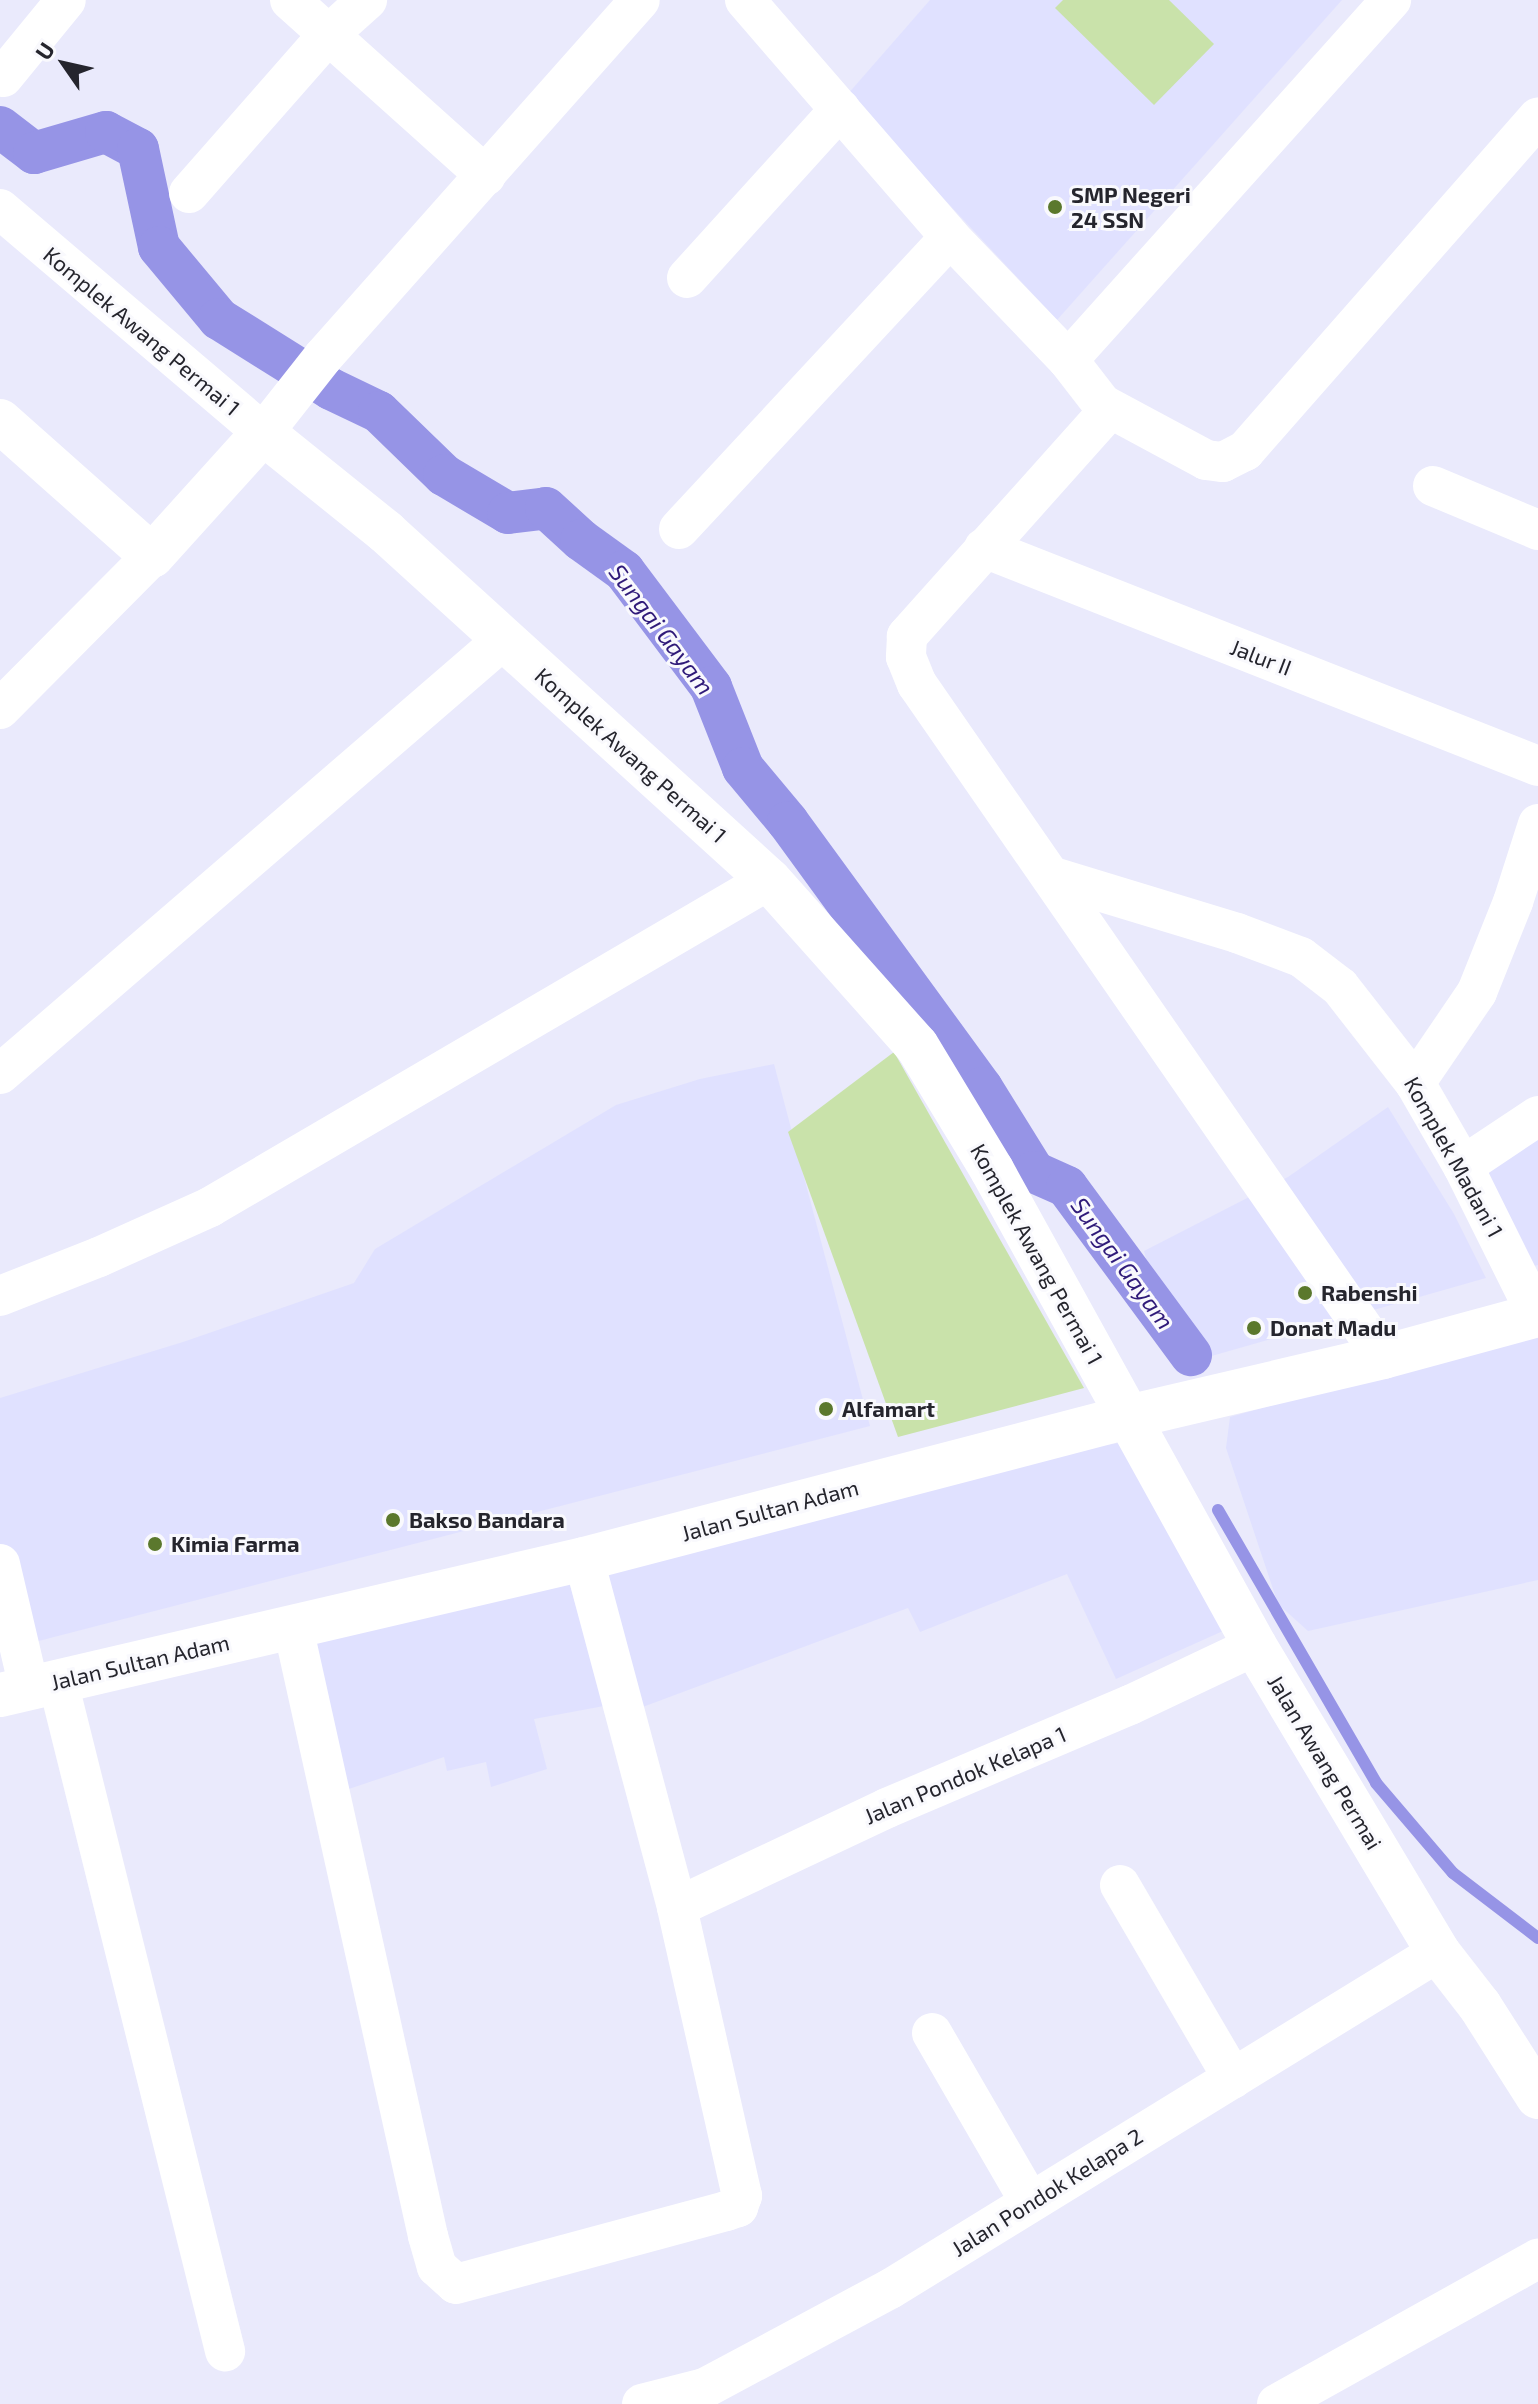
<!DOCTYPE html>
<style>
body{margin:0}
#map{position:relative;width:1538px;height:2404px;overflow:hidden;background:#eaeafc;font-family:"Exo 2",sans-serif}
div>[style]{position:absolute}
.built>*{inset:0;background:#e0e1ff}
.green>*{inset:0;background:#c9e2aa}
.stream>*{height:12px;margin:-6px;padding:0 6px;transform-origin:6px;border-radius:6px;background:#9694e6}
.canal>*{height:42px;margin:-21px;padding:0 21px;transform-origin:21px;border-radius:21px;background:#9694e6}
.minor>*{height:40px;margin:-20px;padding:0 20px;transform-origin:20px;border-radius:20px;background:#fff}
.tertiary>*{height:44px;margin:-22px;padding:0 22px;transform-origin:22px;border-radius:22px;background:#fff}
.primary>*{height:44px;margin:-22px;padding:0 22px;transform-origin:22px;border-radius:22px;background:#fff}
.dots>*{width:22px;height:22px;translate:-50% -50%;box-sizing:border-box;border:4px solid #f9f9fd;border-radius:50%}
span{translate:-50% -50%;white-space:nowrap;text-align:center;line-height:1.15;-webkit-text-stroke:6px #f9f9fd;paint-order:stroke}
.poi-label{font-size:22px;color:#25252d;font-weight:700}
.left{translate:0 -50%;text-align:left}
.street-label{font-size:22px;color:#25252d}
.water-label{font-size:24px;color:#2f1a79;font-style:italic}
.north{position:absolute;left:24px;top:24px;width:80px;height:80px;-webkit-text-stroke:6px #f9f9fd;paint-order:stroke;rotate:304deg;font-size:22px;font-weight:700;line-height:32px;text-align:center;color:#25252d}
.north::after{content:'';display:block;margin:auto;width:28px;height:36px;background:#25252d;clip-path:polygon(50% 0,100% 100%,50% 72%,0 100%)}
</style>
<div id="map">
<div class="built">
<i style="clip-path:polygon(930px 0,1342px 0,1057px 320px,847px 95px)"></i>
<i style="clip-path:polygon(774px 1064px,870px 1426px,0 1651px,0 1398px,183px 1342px,354px 1283px,375px 1249px,616px 1105px,700px 1079px)"></i>
<i style="clip-path:polygon(1538px 1100px,1538px 1265px,1521px 1269px,1461px 1175px)"></i>
<i style="clip-path:polygon(1388px 1107px,1454px 1214px,1486px 1278px,1194px 1361px,1158px 1304px,1144px 1251px,1288px 1177px)"></i>
<i style="clip-path:polygon(1538px 1331px,1538px 1580px,1308px 1631px,1278px 1604px,1226px 1448px,1230px 1417px)"></i>
<i style="clip-path:polygon(1119px 1443px,1223px 1631px,1116px 1679px,1067px 1574px,920px 1632px,908px 1608px,640px 1708px,595px 1560px,990px 1463px)"></i>
<i style="clip-path:polygon(565px 1567px,604px 1706px,534px 1719px,547px 1769px,491px 1787px,486px 1762px,447px 1771px,444px 1757px,328px 1796px,284px 1638px)"></i>
</div>
<div class="green">
<i style="clip-path:polygon(1063px 0,1169px 0,1214px 44px,1154px 105px,1055px 8px)"></i>
<i style="clip-path:polygon(894px 1052px,1084px 1388px,898px 1437px,788px 1132px)"></i>
</div>
<div class="stream">
<i style="left:1218px;top:1510px;width:315px;rotate:59.9deg"></i>
<i style="left:1376px;top:1783px;width:118px;rotate:49.5deg"></i>
<i style="left:1453px;top:1873px;width:107px;rotate:37.4deg"></i>
</div>
<div class="canal">
<i style="left:0;top:127px;width:43px;rotate:37.4deg"></i>
<i style="left:34px;top:153px;width:75px;rotate:-16.3deg"></i>
<i style="left:106px;top:132px;width:36px;rotate:28deg"></i>
<i style="left:138px;top:149px;width:100px;rotate:77.9deg"></i>
<i style="left:159px;top:247px;width:94px;rotate:50.2deg"></i>
<i style="left:219px;top:319px;width:132px;rotate:32deg"></i>
<i style="left:331px;top:389px;width:53px;rotate:25.6deg"></i>
<i style="left:379px;top:412px;width:91px;rotate:44.1deg"></i>
<i style="left:444px;top:475px;width:74px;rotate:30.7deg"></i>
<i style="left:508px;top:513px;width:38px;rotate:-7deg"></i>
<i style="left:546px;top:508px;width:47px;rotate:42.4deg"></i>
<i style="left:581px;top:540px;width:53px;rotate:35.8deg"></i>
<i style="left:624px;top:571px;width:145px;rotate:53.1deg"></i>
<i style="left:711px;top:687px;width:87px;rotate:68.4deg"></i>
<i style="left:743px;top:768px;width:70px;rotate:50.2deg"></i>
<i style="left:788px;top:822px;width:329px;rotate:53.9deg"></i>
<i style="left:982px;top:1088px;width:99px;rotate:58.2deg"></i>
<i style="left:1034px;top:1172px;width:36px;rotate:24deg"></i>
<i style="left:1067px;top:1187px;width:209px;rotate:53.6deg"></i>
</div>
<div class="minor">
<i style="left:290px;top:0;width:263px;rotate:41.9deg"></i>
<i style="left:745px;top:0;width:313px;rotate:49.1deg"></i>
<i style="left:950px;top:237px;width:170px;rotate:46.2deg"></i>
<i style="left:1068px;top:360px;width:56px;rotate:52.3deg"></i>
<i style="left:1102px;top:404px;width:118px;rotate:28.3deg"></i>
<i style="left:1206px;top:460px;width:17px;rotate:7deg"></i>
<i style="left:1223px;top:462px;width:25px;rotate:-27deg"></i>
<i style="left:1245px;top:451px;width:444px;rotate:-48.7deg"></i>
<i style="left:3px;top:77px;width:99px;rotate:-50.7deg"></i>
<i style="left:189px;top:193px;width:209px;rotate:-48.7deg"></i>
<i style="left:327px;top:36px;width:54px;rotate:-42deg"></i>
<i style="left:0;top:209px;width:345px;rotate:40.4deg"></i>
<i style="left:263px;top:433px;width:97px;rotate:-51.7deg"></i>
<i style="left:323px;top:357px;width:477px;rotate:-48.4deg"></i>
<i style="left:687px;top:278px;width:228px;rotate:-47.8deg"></i>
<i style="left:1068px;top:360px;width:484px;rotate:-48.1deg"></i>
<i style="left:1110px;top:409px;width:305px;rotate:131.8deg"></i>
<i style="left:907px;top:636px;width:21px;rotate:93deg"></i>
<i style="left:906px;top:657px;width:29px;rotate:68deg"></i>
<i style="left:917px;top:684px;width:819px;rotate:55.3deg"></i>
<i style="left:1433px;top:486px;width:114px;rotate:22.7deg"></i>
<i style="left:679px;top:529px;width:398px;rotate:-47.1deg"></i>
<i style="left:984px;top:548px;width:595px;rotate:21.48deg"></i>
<i style="left:0;top:709px;width:216px;rotate:-45.2deg"></i>
<i style="left:1053px;top:877px;width:192px;rotate:16.9deg"></i>
<i style="left:1237px;top:933px;width:68px;rotate:20.6deg"></i>
<i style="left:1301px;top:957px;width:49px;rotate:37.6deg"></i>
<i style="left:1340px;top:987px;width:122px;rotate:52deg"></i>
<i style="left:1415px;top:1083px;width:96px;rotate:60deg"></i>
<i style="left:1463px;top:1166px;width:166px;rotate:63.6deg"></i>
<i style="left:0;top:1074px;width:664px;rotate:-40.79deg"></i>
<i style="left:1415px;top:1083px;width:110px;rotate:-55.7deg"></i>
<i style="left:1477px;top:992px;width:97px;rotate:-68.2deg"></i>
<i style="left:1513px;top:902px;width:82px;rotate:-72.2deg"></i>
<i style="left:1463px;top:1166px;width:90px;rotate:-33.7deg"></i>
<i style="left:0;top:1296px;width:106px;rotate:-21.5deg"></i>
<i style="left:99px;top:1257px;width:122px;rotate:-24.2deg"></i>
<i style="left:210px;top:1207px;width:648px;rotate:-30.33deg"></i>
<i style="left:0;top:1564px;width:127px;rotate:76.8deg"></i>
<i style="left:293px;top:1627px;width:624px;rotate:77.5deg"></i>
<i style="left:428px;top:2236px;width:32px;rotate:74deg"></i>
<i style="left:437px;top:2267px;width:25px;rotate:42deg"></i>
<i style="left:456px;top:2284px;width:280px;rotate:-15.1deg"></i>
<i style="left:726px;top:2211px;width:13px;rotate:-18deg"></i>
<i style="left:738px;top:2207px;width:12px;rotate:-70deg"></i>
<i style="left:742px;top:2196px;width:296px;rotate:-102.7deg"></i>
<i style="left:677px;top:1907px;width:360px;rotate:-105deg"></i>
<i style="left:58px;top:1682px;width:690px;rotate:75.98deg"></i>
<i style="left:1120px;top:1885px;width:224px;rotate:59.7deg"></i>
<i style="left:677px;top:1907px;width:232px;rotate:-25.2deg"></i>
<i style="left:887px;top:1808px;width:264px;rotate:-23deg"></i>
<i style="left:1130px;top:1705px;width:138px;rotate:-25.3deg"></i>
<i style="left:932px;top:2033px;width:195px;rotate:59.9deg"></i>
<i style="left:642px;top:2404px;width:65px;rotate:-14.3deg"></i>
<i style="left:705px;top:2388px;width:210px;rotate:-28.2deg"></i>
<i style="left:890px;top:2289px;width:643px;rotate:-31.59deg"></i>
<i style="left:1277px;top:2404px;width:299px;rotate:-29.1deg"></i>
</div>
<div class="tertiary">
<i style="left:0;top:421px;width:203px;rotate:41.6deg"></i>
<i style="left:152px;top:556px;width:166px;rotate:-47.9deg"></i>
<i style="left:263px;top:433px;width:158px;rotate:38.8deg"></i>
<i style="left:386px;top:532px;width:517px;rotate:42.26deg"></i>
<i style="left:769px;top:880px;width:222px;rotate:48.3deg"></i>
<i style="left:917px;top:1046px;width:145px;rotate:58.8deg"></i>
<i style="left:992px;top:1170px;width:544px;rotate:61.08deg"></i>
<i style="left:1255px;top:1646px;width:357px;rotate:59.1deg"></i>
<i style="left:1438px;top:1952px;width:68px;rotate:52.1deg"></i>
<i style="left:1480px;top:2006px;width:108px;rotate:57.5deg"></i>
</div>
<div class="primary">
<i style="left:0;top:1695px;width:600px;rotate:-13.11deg"></i>
<i style="left:584px;top:1559px;width:562px;rotate:-14.63deg"></i>
<i style="left:1128px;top:1417px;width:262px;rotate:-13.2deg"></i>
<i style="left:1383px;top:1357px;width:161px;rotate:-15.2deg"></i>
</div>
<div class="dots">
<i style="left:1055px;top:207px;background:#5b782d"></i>
<i style="left:1305px;top:1293px;background:#5b782d"></i>
<i style="left:1254px;top:1328px;background:#5b782d"></i>
<i style="left:826px;top:1409px;background:#5b782d"></i>
<i style="left:393px;top:1520px;background:#5b782d"></i>
<i style="left:155px;top:1544px;background:#5b782d"></i>
</div>
<div class="poi-label">
<span class="left" style="left:1071px;top:207px">SMP Negeri<br>24 SSN</span>
<span class="left" style="left:1321px;top:1293px">Rabenshi</span>
<span class="left" style="left:1270px;top:1328px">Donat Madu</span>
<span class="left" style="left:842px;top:1409px">Alfamart</span>
<span class="left" style="left:409px;top:1520px">Bakso Bandara</span>
<span class="left" style="left:171px;top:1544px">Kimia Farma</span>
</div>
<div class="street-label">
<span style="left:142px;top:331px;rotate:40deg">Komplek Awang Permai 1</span>
<span style="left:1261px;top:657px;rotate:21deg">Jalur II</span>
<span style="left:631px;top:755px;rotate:42deg">Komplek Awang Permai 1</span>
<span style="left:1454px;top:1157px;rotate:61deg">Komplek Madani 1</span>
<span style="left:1037px;top:1254px;rotate:61deg">Komplek Awang Permai 1</span>
<span style="left:770px;top:1510px;rotate:-15deg">Jalan Sultan Adam</span>
<span style="left:140px;top:1662px;rotate:-13deg">Jalan Sultan Adam</span>
<span style="left:1325px;top:1762px;rotate:59deg">Jalan Awang Permai</span>
<span style="left:965px;top:1775px;rotate:-23deg">Jalan Pondok Kelapa 1</span>
<span style="left:1047px;top:2192px;rotate:-32deg">Jalan Pondok Kelapa 2</span>
</div>
<div class="water-label">
<span style="left:662px;top:629px;rotate:53deg">Sungai Gayam</span>
<span style="left:1123px;top:1263px;rotate:54deg">Sungai Gayam</span>
</div>
<div class="north">U</div>
</div>
